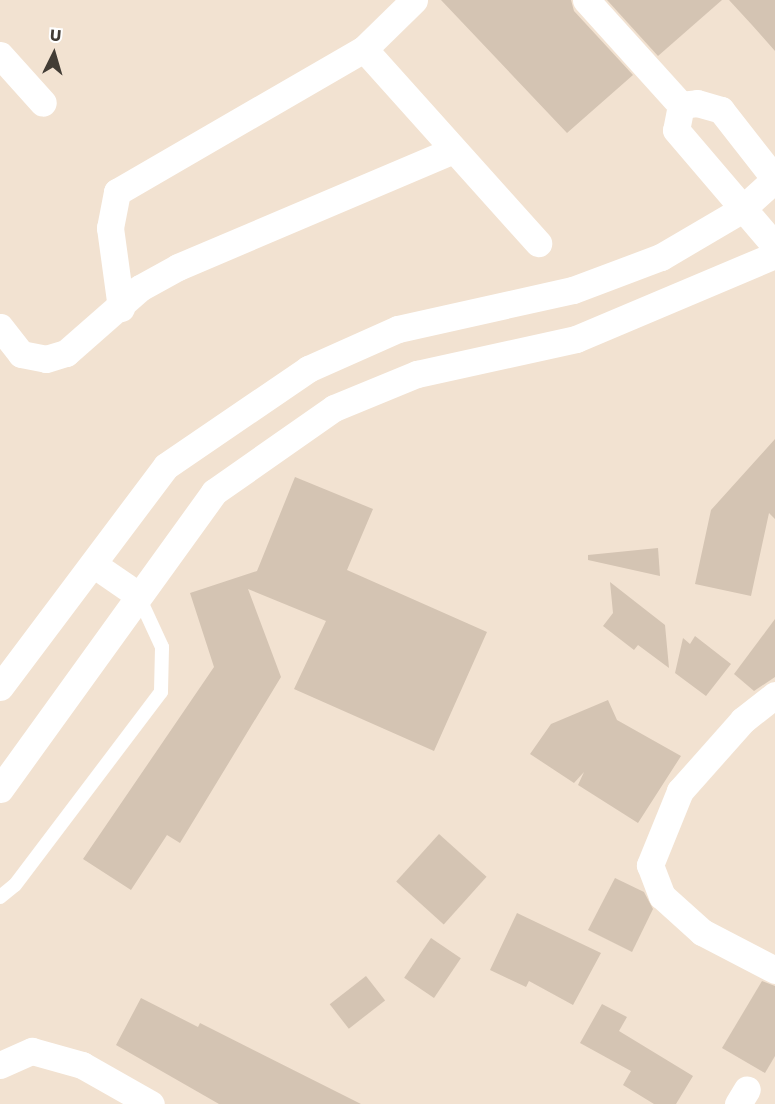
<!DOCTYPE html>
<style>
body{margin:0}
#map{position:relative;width:775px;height:1104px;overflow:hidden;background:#f2e2d1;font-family:Poppins,sans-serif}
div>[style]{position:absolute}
.building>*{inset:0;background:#d4c4b3;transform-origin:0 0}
.service>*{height:14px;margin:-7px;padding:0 7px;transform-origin:7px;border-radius:7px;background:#fff}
.minor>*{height:27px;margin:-13.5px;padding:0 13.5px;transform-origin:13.5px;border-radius:13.5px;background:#fff}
span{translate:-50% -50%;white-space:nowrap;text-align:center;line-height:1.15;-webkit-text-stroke:4.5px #fff;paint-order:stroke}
.north{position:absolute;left:24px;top:24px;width:60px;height:60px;-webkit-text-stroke:4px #fff;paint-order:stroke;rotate:5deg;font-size:16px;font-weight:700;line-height:24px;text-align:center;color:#423c35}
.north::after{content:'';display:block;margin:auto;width:21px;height:27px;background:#423c35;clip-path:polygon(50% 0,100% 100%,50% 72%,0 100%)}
</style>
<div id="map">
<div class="building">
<i style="clip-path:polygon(441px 0,571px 0,574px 11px,633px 75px,567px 133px)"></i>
<i style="clip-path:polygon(607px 0,722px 0,658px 56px)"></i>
<i style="clip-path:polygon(729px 0,775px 0,775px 51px,752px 25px)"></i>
<i style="clip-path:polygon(775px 439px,775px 519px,769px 513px,751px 596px,695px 584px,711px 510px)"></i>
<i style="clip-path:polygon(295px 477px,373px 509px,347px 570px,487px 632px,434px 751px,294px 689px,326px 621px,248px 589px,281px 677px,180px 843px,167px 835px,131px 890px,83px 859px,214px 667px,190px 593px,257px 571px)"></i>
<i style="clip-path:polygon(658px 548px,660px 576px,588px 560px,588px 555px)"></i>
<i style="clip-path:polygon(610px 582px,665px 625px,669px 668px,638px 645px,634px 650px,603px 626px,613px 613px)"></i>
<i style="clip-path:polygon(775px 619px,775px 677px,754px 691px,734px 674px)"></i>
<i style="clip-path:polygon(695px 636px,731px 664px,706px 696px,675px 673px,683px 638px,690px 644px)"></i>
<i style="clip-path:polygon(608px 700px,617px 720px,681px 756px,638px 823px,578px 785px,584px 772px,574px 783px,530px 754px,551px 724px)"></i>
<i style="left:439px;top:834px;width:64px;height:64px;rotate:42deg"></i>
<i style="clip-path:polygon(615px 878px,644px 892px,653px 909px,632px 952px,588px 930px)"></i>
<i style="clip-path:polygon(517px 913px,601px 953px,573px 1005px,529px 981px,526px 987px,490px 970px)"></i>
<i style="left:431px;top:938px;width:36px;height:48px;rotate:34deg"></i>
<i style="left:366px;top:976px;width:31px;height:46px;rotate:52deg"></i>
<i style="clip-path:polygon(762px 981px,775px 986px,775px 1056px,765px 1073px,722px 1048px)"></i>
<i style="clip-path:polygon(141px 998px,198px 1027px,200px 1023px,361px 1104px,219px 1104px,116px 1045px)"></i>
<i style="clip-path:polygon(602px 1004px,627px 1017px,619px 1031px,693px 1076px,676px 1104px,654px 1104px,623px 1085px,631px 1071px,580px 1043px)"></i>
</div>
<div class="service">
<i style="left:0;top:897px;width:19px;rotate:-39deg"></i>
<i style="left:15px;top:885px;width:242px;rotate:-52.9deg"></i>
<i style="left:161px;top:692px;width:45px;rotate:-88.7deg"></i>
<i style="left:162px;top:647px;width:57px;rotate:-114.8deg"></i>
</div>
<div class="minor">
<i style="left:586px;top:0;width:142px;rotate:47.9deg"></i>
<i style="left:364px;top:49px;width:261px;rotate:48.1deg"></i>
<i style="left:0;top:55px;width:64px;rotate:48.1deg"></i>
<i style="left:681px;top:105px;width:25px;rotate:101deg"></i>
<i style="left:676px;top:130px;width:153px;rotate:49.5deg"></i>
<i style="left:681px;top:105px;width:16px;rotate:-7deg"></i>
<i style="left:697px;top:103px;width:25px;rotate:16deg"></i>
<i style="left:721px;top:110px;width:88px;rotate:52deg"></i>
<i style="left:121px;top:308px;width:81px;rotate:-97.8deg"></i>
<i style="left:110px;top:228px;width:37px;rotate:-79deg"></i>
<i style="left:117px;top:192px;width:285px;rotate:-30.1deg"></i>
<i style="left:364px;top:49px;width:70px;rotate:-44.4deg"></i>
<i style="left:0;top:327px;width:34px;rotate:52deg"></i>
<i style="left:21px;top:354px;width:25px;rotate:11deg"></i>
<i style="left:46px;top:359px;width:21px;rotate:-17deg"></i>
<i style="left:66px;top:353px;width:98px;rotate:-41.3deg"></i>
<i style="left:140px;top:288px;width:43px;rotate:-28.9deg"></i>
<i style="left:178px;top:267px;width:299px;rotate:-23deg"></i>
<i style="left:93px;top:564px;width:55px;rotate:34.6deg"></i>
<i style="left:0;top:687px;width:276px;rotate:-53.1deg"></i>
<i style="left:166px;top:466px;width:172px;rotate:-34.3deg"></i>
<i style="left:308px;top:369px;width:98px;rotate:-24deg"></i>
<i style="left:398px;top:329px;width:179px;rotate:-12.6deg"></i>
<i style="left:573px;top:290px;width:94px;rotate:-20.6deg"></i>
<i style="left:661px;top:257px;width:93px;rotate:-30.4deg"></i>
<i style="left:741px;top:210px;width:46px;rotate:-42.4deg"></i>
<i style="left:775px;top:695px;width:41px;rotate:142deg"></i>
<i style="left:743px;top:720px;width:95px;rotate:131.6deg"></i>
<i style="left:680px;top:791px;width:80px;rotate:112.1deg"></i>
<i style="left:650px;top:865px;width:33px;rotate:69deg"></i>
<i style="left:662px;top:896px;width:54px;rotate:42deg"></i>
<i style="left:702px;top:932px;width:82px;rotate:27.5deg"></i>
<i style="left:0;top:789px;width:366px;rotate:-54.2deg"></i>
<i style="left:214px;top:492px;width:146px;rotate:-35deg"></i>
<i style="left:334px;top:408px;width:90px;rotate:-22.3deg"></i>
<i style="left:417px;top:374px;width:163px;rotate:-12.4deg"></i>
<i style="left:576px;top:339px;width:216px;rotate:-22.9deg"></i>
<i style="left:0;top:1065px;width:35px;rotate:-24deg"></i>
<i style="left:32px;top:1051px;width:52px;rotate:15.6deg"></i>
<i style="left:82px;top:1065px;width:79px;rotate:29.5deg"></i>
<i style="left:738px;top:1104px;width:17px;rotate:-59deg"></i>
</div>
<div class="north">U</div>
</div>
